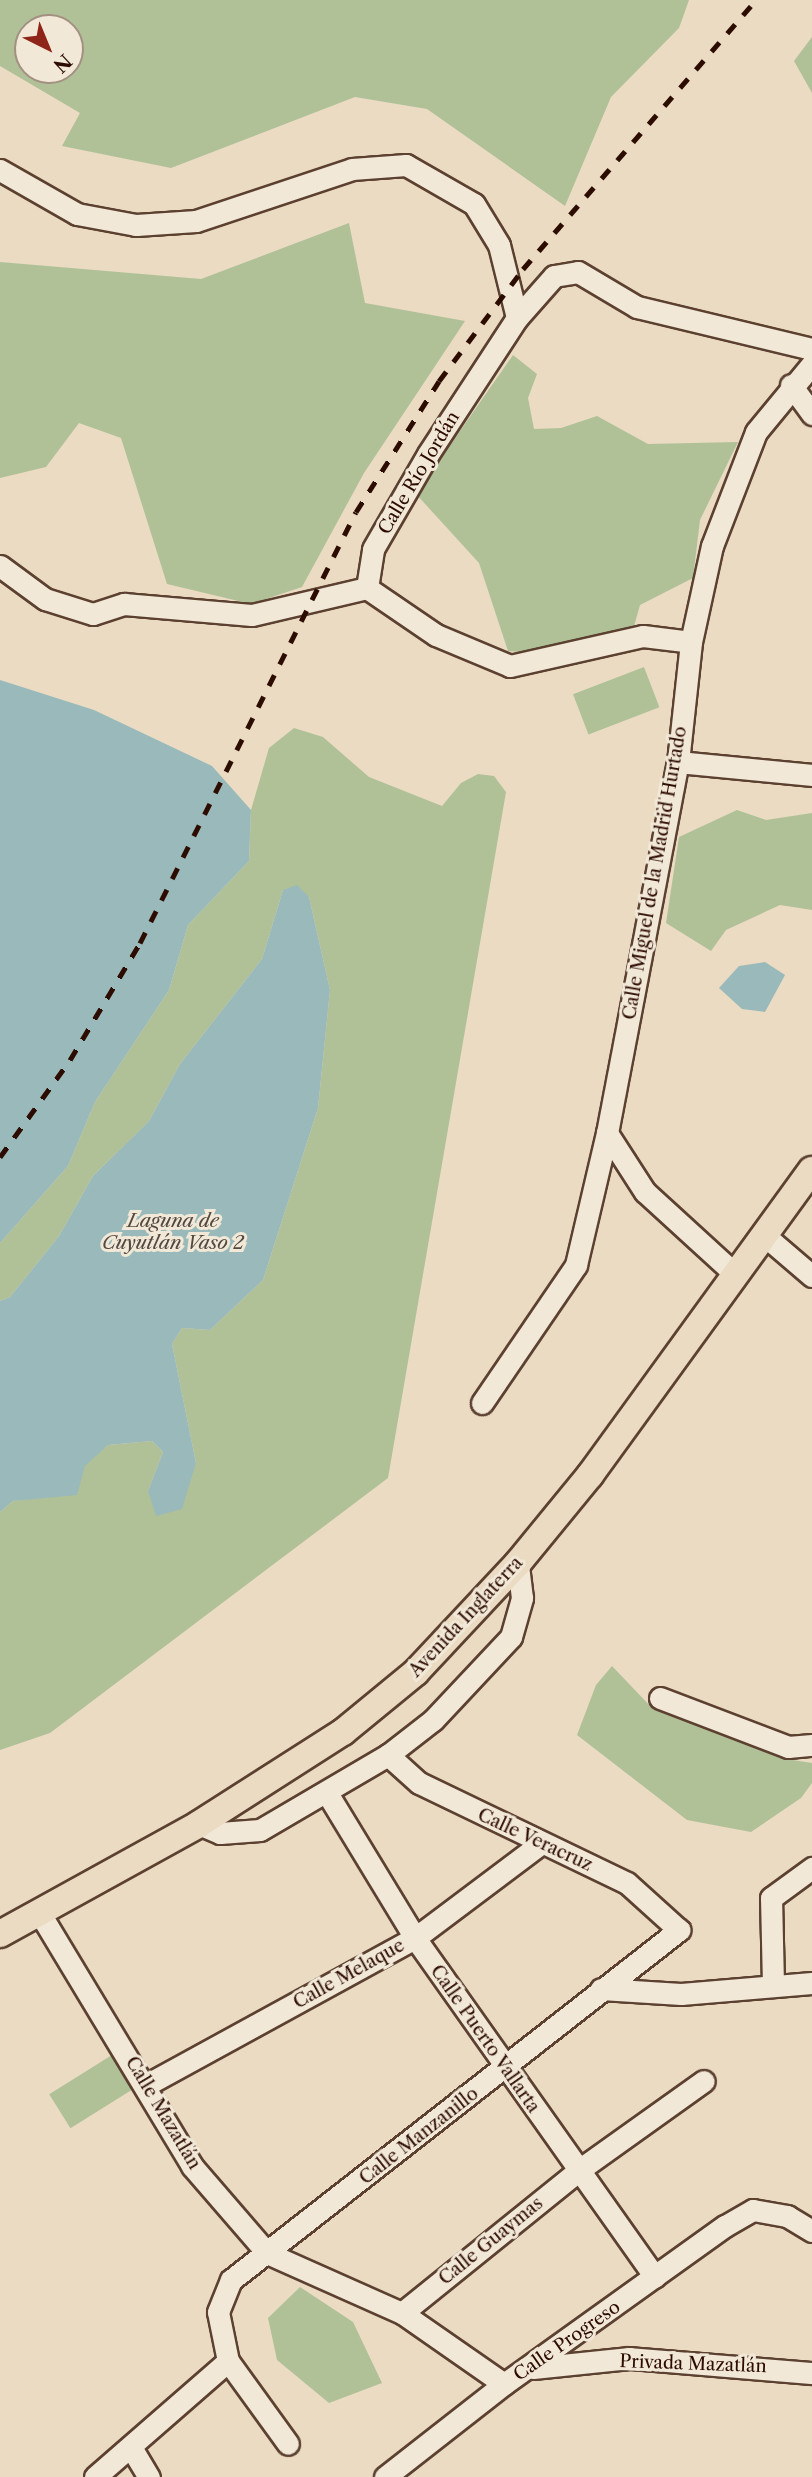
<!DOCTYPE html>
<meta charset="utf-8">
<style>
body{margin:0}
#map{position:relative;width:812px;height:2477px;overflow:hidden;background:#eadbc2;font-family:"Libre Caslon Text",serif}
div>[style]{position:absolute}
.green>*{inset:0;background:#b0c198;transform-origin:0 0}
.water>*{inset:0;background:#99b9ba}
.roads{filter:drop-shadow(2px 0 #5c4030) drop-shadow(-2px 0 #5c4030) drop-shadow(0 2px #5c4030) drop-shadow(0 -2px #5c4030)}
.minor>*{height:21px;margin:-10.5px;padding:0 10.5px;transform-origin:10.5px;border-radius:10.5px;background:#f1e8d7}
.major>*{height:26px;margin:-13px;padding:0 13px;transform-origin:13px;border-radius:13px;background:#eadbc2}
.rail>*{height:5px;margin-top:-2.5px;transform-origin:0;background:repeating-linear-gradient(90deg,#2d0c00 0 12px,transparent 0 24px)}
span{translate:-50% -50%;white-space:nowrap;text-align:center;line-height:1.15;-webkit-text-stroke:6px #f1e8d7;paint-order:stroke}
.street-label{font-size:18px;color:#2d0c00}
.water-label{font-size:19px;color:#534941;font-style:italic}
.north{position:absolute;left:14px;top:14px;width:70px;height:70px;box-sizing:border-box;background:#f1e8d7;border:2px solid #a39081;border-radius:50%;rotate:137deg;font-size:19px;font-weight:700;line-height:28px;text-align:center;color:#2d0c00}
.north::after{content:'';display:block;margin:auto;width:24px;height:32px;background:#8f2418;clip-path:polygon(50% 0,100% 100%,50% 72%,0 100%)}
</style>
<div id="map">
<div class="green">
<i style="clip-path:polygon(evenodd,0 0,689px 0,679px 28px,611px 97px,565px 206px,427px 109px,355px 97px,171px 168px,62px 146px,80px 113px,0 66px,0 0,28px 28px,70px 28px,70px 70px,28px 70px,28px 28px)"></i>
<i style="clip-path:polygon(812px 37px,812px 93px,794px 61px)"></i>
<i style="clip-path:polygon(349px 223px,365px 303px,465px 321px,364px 473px,302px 587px,251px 604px,167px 584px,121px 438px,79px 423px,46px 467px,0 478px,0 262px,201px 279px)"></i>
<i style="clip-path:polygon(513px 355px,537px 374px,528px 398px,534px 429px,561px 428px,597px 416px,648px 444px,738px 442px,700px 520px,693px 578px,640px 605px,633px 630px,534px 653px,508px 651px,479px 563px,416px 494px)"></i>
<i style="left:644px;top:667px;width:43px;height:76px;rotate:69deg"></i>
<i style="clip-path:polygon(294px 728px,323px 737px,369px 777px,442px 806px,461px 783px,478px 774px,494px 776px,506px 792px,388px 1478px,50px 1733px,0 1750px,0 1512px,13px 1501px,43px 1497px,108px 1445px,152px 1441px,163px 1452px,148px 1491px,196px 1463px,172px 1344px,182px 1328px,210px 1330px,263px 1280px,318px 1108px,330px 990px,309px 897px,283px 890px,262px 959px,180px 1064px,149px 1121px,93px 1176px,59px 1236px,10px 1297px,0 1301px,0 1243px,68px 1166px,95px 1102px,169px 990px,188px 925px,249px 861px,251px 810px,269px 748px)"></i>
<i style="clip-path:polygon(737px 810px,766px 820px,812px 813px,812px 910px,780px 905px,726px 930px,711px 951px,666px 923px,679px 837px)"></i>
<i style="clip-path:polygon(612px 1666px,653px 1709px,780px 1758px,812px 1763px,812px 1783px,801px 1798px,751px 1832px,687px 1820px,577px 1735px,596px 1685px)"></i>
<i style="left:112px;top:2055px;width:40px;height:74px;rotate:58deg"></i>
<i style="clip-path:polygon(300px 2287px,353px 2322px,382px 2383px,329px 2403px,277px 2360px,268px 2318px)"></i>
</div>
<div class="water">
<i style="clip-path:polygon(0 680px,94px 710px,212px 766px,251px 810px,249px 861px,188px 925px,169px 990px,95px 1102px,68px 1166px,0 1243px)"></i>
<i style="clip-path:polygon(297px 885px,309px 897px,330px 990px,318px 1108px,263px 1280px,210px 1330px,182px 1328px,172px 1344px,196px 1463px,182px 1509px,156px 1516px,148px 1491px,163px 1452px,152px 1441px,108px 1445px,85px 1466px,77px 1495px,13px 1501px,0 1512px,0 1301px,10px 1297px,59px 1236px,93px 1176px,149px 1121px,180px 1064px,262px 959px,283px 890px)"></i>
<i style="clip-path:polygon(765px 962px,785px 975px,765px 1012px,742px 1009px,719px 988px,739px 966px)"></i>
</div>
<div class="roads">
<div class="minor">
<i style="left:0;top:170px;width:89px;rotate:29.7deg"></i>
<i style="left:77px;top:214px;width:60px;rotate:10.6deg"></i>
<i style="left:136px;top:225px;width:60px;rotate:-3.8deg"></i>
<i style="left:196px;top:221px;width:164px;rotate:-18.4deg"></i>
<i style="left:352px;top:169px;width:54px;rotate:-4.2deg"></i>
<i style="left:406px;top:165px;width:78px;rotate:29.8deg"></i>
<i style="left:474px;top:204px;width:48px;rotate:58.6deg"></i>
<i style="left:499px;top:245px;width:75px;rotate:76.1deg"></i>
<i style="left:791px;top:385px;width:36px;rotate:54deg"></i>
<i style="left:0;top:566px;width:56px;rotate:36.3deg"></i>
<i style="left:45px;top:599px;width:50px;rotate:17.4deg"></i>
<i style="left:93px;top:614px;width:33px;rotate:-18deg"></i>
<i style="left:124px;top:604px;width:128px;rotate:4.9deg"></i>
<i style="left:252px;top:615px;width:118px;rotate:-13.2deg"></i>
<i style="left:367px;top:588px;width:39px;rotate:-81deg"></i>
<i style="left:373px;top:549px;width:110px;rotate:-59.9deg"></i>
<i style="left:428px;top:454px;width:163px;rotate:-56.8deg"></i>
<i style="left:517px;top:318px;width:56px;rotate:-48.6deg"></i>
<i style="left:554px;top:276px;width:24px;rotate:-9deg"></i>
<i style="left:578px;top:272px;width:69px;rotate:30.7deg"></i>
<i style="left:637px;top:307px;width:180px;rotate:13.5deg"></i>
<i style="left:367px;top:588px;width:83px;rotate:34.3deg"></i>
<i style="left:436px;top:635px;width:80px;rotate:22.7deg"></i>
<i style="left:510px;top:666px;width:136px;rotate:-12.7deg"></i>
<i style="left:643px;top:636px;width:48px;rotate:7.1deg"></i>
<i style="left:678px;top:762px;width:135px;rotate:5.5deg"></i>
<i style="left:764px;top:1235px;width:63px;rotate:40.5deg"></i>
<i style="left:736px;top:1275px;width:123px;rotate:-137.6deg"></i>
<i style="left:645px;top:1192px;width:70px;rotate:-122.8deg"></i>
<i style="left:607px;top:1133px;width:378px;rotate:-79.2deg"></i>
<i style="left:678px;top:762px;width:121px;rotate:-83.8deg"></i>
<i style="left:691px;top:642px;width:98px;rotate:-77.7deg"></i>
<i style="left:712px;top:546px;width:122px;rotate:-68.9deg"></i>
<i style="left:756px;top:432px;width:88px;rotate:-50.5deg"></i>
<i style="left:482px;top:1403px;width:167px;rotate:-55.7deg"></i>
<i style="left:576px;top:1265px;width:136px;rotate:-76.8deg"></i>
<i style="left:660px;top:1698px;width:137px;rotate:20.9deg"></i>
<i style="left:788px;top:1747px;width:24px;rotate:-5deg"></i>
<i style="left:327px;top:1793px;width:170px;rotate:58.7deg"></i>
<i style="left:415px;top:1938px;width:415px;rotate:54.7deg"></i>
<i style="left:199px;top:1824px;width:23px;rotate:23deg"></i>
<i style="left:220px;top:1833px;width:40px;rotate:-4.3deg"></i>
<i style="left:260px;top:1830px;width:148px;rotate:-30.4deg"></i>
<i style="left:388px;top:1755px;width:57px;rotate:-37.9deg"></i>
<i style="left:433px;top:1720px;width:114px;rotate:-46.8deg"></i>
<i style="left:511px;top:1637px;width:41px;rotate:-74.2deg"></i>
<i style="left:522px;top:1598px;width:35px;rotate:-97deg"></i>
<i style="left:39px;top:1912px;width:297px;rotate:58.9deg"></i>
<i style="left:192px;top:2166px;width:115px;rotate:49.2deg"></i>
<i style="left:267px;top:2253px;width:148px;rotate:24deg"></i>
<i style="left:402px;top:2313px;width:124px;rotate:34.8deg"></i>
<i style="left:773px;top:1985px;width:87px;rotate:-91.3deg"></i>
<i style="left:771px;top:1898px;width:51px;rotate:-36.2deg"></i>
<i style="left:601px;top:1989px;width:80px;rotate:3.6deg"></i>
<i style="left:681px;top:1994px;width:131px;rotate:-4.8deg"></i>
<i style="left:148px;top:2084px;width:304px;rotate:-28.7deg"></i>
<i style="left:415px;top:1938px;width:155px;rotate:-36.9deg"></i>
<i style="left:402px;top:2313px;width:228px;rotate:-38.9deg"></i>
<i style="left:579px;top:2170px;width:153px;rotate:-35.5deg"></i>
<i style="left:228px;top:2361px;width:102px;rotate:54.1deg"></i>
<i style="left:533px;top:2368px;width:97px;rotate:-5.9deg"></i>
<i style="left:629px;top:2358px;width:184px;rotate:4.7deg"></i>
<i style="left:132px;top:2449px;width:33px;rotate:59deg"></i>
<i style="left:95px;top:2477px;width:176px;rotate:-41.1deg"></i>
<i style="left:228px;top:2361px;width:50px;rotate:-101.5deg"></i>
<i style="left:218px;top:2312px;width:35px;rotate:-68deg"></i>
<i style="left:231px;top:2280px;width:569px;rotate:-38deg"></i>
<i style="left:679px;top:1930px;width:70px;rotate:-137.9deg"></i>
<i style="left:627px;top:1883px;width:231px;rotate:-154.3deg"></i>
<i style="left:419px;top:1783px;width:42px;rotate:-137.9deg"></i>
<i style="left:385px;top:2477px;width:151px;rotate:-38deg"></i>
<i style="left:504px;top:2384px;width:272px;rotate:-35.6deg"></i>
<i style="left:725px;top:2226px;width:32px;rotate:-30deg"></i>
<i style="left:753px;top:2210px;width:35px;rotate:10deg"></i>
<i style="left:787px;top:2216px;width:29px;rotate:31deg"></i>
</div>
<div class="major">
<i style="left:0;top:1934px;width:227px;rotate:-28.9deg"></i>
<i style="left:199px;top:1824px;width:171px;rotate:-32.6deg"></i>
<i style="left:343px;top:1732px;width:94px;rotate:-39.4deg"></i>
<i style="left:416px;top:1672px;width:149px;rotate:-46.9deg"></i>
<i style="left:518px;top:1563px;width:114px;rotate:-50.7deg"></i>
<i style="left:590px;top:1475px;width:377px;rotate:-54deg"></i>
</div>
</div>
<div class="rail">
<i style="left:0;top:1157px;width:120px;rotate:-54.2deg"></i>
<i style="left:70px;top:1060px;width:136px;rotate:-59.1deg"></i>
<i style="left:140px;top:943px;width:482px;rotate:-63.4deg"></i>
<i style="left:356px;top:512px;width:155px;rotate:-57.6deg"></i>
<i style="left:439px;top:381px;width:140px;rotate:-53.1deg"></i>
<i style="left:523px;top:269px;width:356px;rotate:-49.1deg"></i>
</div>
<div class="street-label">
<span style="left:419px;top:473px;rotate:-59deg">Calle Río Jordán</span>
<span style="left:655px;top:873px;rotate:-80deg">Calle Miguel de la Madrid Hurtado</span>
<span style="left:466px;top:1617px;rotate:-47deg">Avenida Inglaterra</span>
<span style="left:535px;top:1840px;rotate:25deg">Calle Veracruz</span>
<span style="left:349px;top:1974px;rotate:-29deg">Calle Melaque</span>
<span style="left:485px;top:2039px;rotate:55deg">Calle Puerto Vallarta</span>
<span style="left:163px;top:2113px;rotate:59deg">Calle Mazatlán</span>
<span style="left:419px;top:2136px;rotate:-38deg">Calle Manzanillo</span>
<span style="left:491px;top:2241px;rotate:-39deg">Calle Guaymas</span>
<span style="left:567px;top:2341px;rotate:-35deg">Calle Progreso</span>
<span style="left:693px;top:2364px;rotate:2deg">Privada Mazatlán</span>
</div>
<div class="water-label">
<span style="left:173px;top:1232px">Laguna de<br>Cuyutlán Vaso 2</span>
</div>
<div class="north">N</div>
</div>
